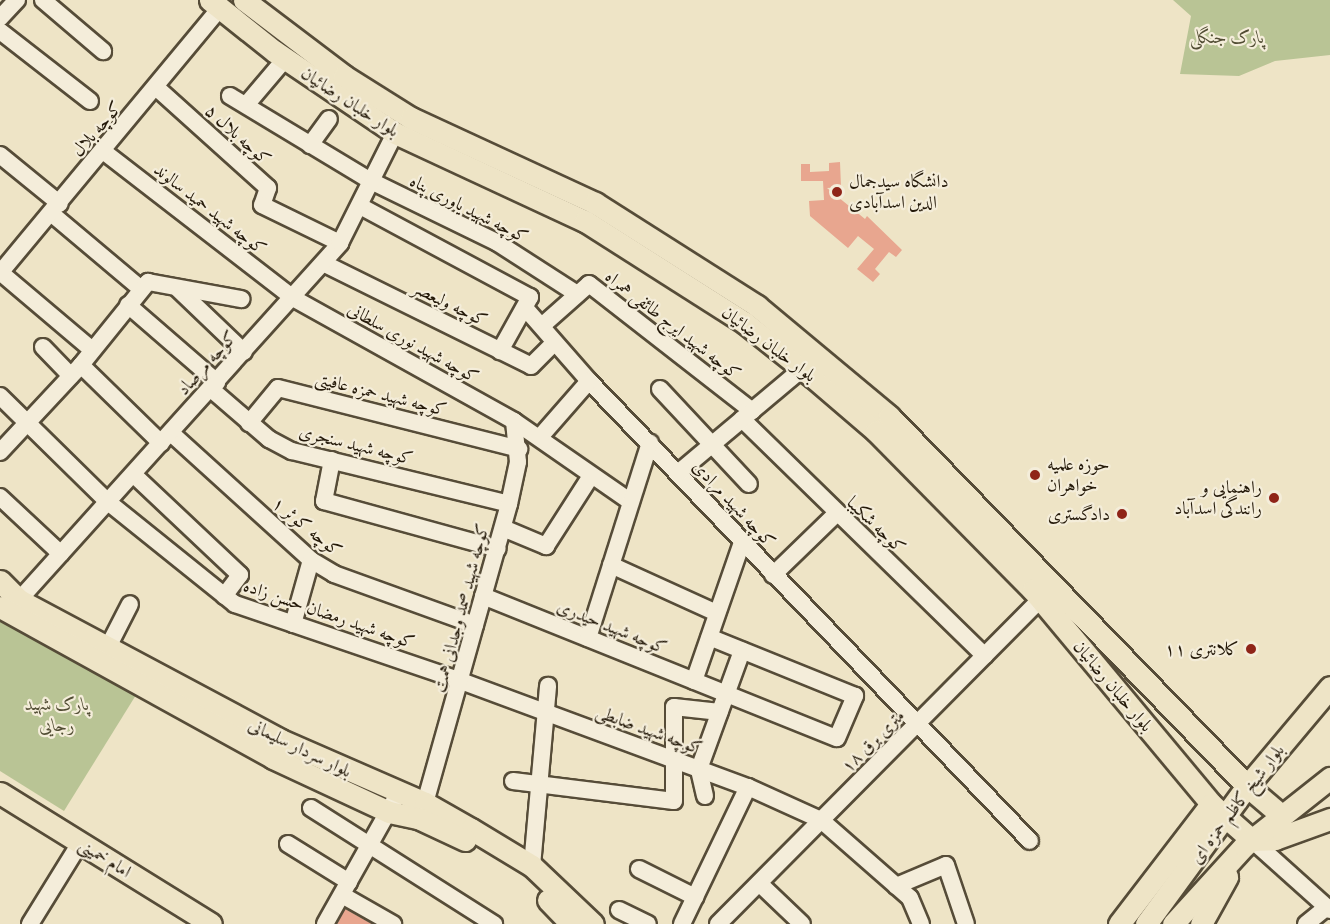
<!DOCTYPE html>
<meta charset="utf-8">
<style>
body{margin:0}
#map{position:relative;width:1330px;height:924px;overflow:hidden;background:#eee4c6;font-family:"Gentium Book Plus",Amiri,serif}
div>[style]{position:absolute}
.green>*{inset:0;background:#b9c495}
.building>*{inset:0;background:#e8a68f}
.roads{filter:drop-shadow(2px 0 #564c38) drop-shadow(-2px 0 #564c38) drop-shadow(0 2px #564c38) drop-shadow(0 -2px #564c38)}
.minor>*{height:16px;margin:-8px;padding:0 8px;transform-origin:8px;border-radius:8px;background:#f4edda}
.major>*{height:21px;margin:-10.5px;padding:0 10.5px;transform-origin:10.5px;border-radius:10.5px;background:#eee4c6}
.dots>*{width:16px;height:16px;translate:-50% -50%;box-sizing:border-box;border:3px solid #f4edda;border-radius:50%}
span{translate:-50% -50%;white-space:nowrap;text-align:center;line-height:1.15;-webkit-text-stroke:4.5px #f4edda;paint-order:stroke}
.park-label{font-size:18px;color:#514c33;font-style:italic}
.street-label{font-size:18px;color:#241909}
.poi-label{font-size:18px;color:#241909}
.left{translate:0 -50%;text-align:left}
.right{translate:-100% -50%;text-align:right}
</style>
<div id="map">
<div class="green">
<i style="clip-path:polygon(1173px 0,1330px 0,1330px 55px,1275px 61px,1239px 76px,1180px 74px,1191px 16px)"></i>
<i style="clip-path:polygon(0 615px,136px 695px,64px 811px,0 771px)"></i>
</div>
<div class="building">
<i style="clip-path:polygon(840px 162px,841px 187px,827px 188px,865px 219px,867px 216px,902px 250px,896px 257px,889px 252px,875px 269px,880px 274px,873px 282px,857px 269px,874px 249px,858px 236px,848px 248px,810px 216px,809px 201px,824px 200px,823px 181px,801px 181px,801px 164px,810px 164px,810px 172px,829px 171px,829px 163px)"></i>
<i style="clip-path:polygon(345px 909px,372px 924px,337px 924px)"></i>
</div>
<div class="roads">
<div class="minor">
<i style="left:43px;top:0;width:79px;rotate:40.4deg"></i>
<i style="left:0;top:18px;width:25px;rotate:-47deg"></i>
<i style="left:0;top:31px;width:114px;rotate:37.9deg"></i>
<i style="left:158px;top:89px;width:148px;rotate:42deg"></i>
<i style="left:268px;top:188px;width:18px;rotate:109deg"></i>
<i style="left:262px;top:205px;width:87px;rotate:26deg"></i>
<i style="left:230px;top:96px;width:165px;rotate:31.1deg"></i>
<i style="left:371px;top:181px;width:141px;rotate:26deg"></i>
<i style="left:498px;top:243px;width:94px;rotate:32.8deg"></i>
<i style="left:246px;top:105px;width:60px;rotate:-49.7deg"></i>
<i style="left:310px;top:145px;width:32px;rotate:-54deg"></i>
<i style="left:103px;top:151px;width:240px;rotate:37.7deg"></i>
<i style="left:293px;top:298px;width:253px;rotate:29.1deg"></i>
<i style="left:514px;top:421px;width:139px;rotate:34.7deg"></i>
<i style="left:0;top:155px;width:77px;rotate:39.2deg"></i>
<i style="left:360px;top:206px;width:193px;rotate:28.2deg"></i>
<i style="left:530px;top:297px;width:62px;rotate:119.1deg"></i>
<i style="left:52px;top:214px;width:116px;rotate:40.1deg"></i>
<i style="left:323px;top:263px;width:232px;rotate:26.3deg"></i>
<i style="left:531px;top:366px;width:33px;rotate:-45deg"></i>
<i style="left:0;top:272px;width:119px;rotate:40.2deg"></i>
<i style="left:0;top:273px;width:344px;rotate:-50.3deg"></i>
<i style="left:178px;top:289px;width:91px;rotate:43.7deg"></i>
<i style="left:128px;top:305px;width:118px;rotate:40.9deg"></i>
<i style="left:526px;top:309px;width:96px;rotate:48.8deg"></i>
<i style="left:589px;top:381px;width:637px;rotate:46.21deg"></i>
<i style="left:544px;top:324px;width:60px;rotate:-41.6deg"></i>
<i style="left:589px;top:284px;width:207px;rotate:37.9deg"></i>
<i style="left:43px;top:347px;width:40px;rotate:46deg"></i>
<i style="left:81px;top:365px;width:112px;rotate:44.3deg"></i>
<i style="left:211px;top:389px;width:77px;rotate:40.8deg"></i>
<i style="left:269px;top:439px;width:26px;rotate:28deg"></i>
<i style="left:292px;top:451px;width:223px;rotate:13.7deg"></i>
<i style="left:660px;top:389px;width:130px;rotate:46.9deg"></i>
<i style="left:0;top:396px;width:151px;rotate:44.5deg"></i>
<i style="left:108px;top:502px;width:163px;rotate:38.8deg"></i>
<i style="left:235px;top:604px;width:239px;rotate:18.8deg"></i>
<i style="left:461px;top:681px;width:306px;rotate:20.3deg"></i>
<i style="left:748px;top:787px;width:80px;rotate:24.3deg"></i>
<i style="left:821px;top:820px;width:118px;rotate:41.2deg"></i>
<i style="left:910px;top:898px;width:28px;rotate:67deg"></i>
<i style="left:742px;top:419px;width:339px;rotate:44.3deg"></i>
<i style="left:249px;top:423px;width:45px;rotate:-50.4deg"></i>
<i style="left:278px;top:388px;width:249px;rotate:14.2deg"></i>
<i style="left:171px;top:433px;width:189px;rotate:42.2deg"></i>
<i style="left:311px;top:560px;width:27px;rotate:31deg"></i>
<i style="left:334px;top:574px;width:150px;rotate:19.9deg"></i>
<i style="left:540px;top:437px;width:74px;rotate:-48.8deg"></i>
<i style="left:0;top:452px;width:119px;rotate:-47deg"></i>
<i style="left:81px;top:365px;width:107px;rotate:-51.1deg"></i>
<i style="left:148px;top:282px;width:95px;rotate:10.4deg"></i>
<i style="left:332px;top:460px;width:42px;rotate:101deg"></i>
<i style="left:324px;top:501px;width:180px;rotate:15.4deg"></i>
<i style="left:678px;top:473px;width:163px;rotate:-40deg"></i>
<i style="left:133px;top:474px;width:147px;rotate:43.3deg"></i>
<i style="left:240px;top:575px;width:26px;rotate:127deg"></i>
<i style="left:0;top:497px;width:83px;rotate:43.1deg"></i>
<i style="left:503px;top:528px;width:47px;rotate:22.7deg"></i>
<i style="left:546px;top:546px;width:83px;rotate:-57.3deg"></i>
<i style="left:611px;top:565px;width:116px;rotate:24.4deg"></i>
<i style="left:773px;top:575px;width:88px;rotate:-44.1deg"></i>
<i style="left:483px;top:596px;width:381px;rotate:21.9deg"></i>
<i style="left:837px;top:738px;width:46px;rotate:-66.8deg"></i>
<i style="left:855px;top:696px;width:157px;rotate:-158deg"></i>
<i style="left:19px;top:600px;width:480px;rotate:-48deg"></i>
<i style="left:340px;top:243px;width:123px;rotate:-63.4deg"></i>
<i style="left:293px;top:624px;width:66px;rotate:-74.3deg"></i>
<i style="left:588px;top:638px;width:205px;rotate:-72.4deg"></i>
<i style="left:108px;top:647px;width:48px;rotate:-62.9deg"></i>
<i style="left:694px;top:681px;width:147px;rotate:-70.9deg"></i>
<i style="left:513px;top:781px;width:162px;rotate:7.1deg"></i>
<i style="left:674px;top:801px;width:94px;rotate:-90deg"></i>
<i style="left:674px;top:707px;width:46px;rotate:6.2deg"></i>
<i style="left:705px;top:796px;width:28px;rotate:-103deg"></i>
<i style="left:699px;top:769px;width:126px;rotate:-70deg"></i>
<i style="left:425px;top:803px;width:311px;rotate:-74.3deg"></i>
<i style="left:509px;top:504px;width:43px;rotate:-77.9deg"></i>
<i style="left:518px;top:462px;width:41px;rotate:-95.6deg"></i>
<i style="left:311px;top:808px;width:217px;rotate:32.4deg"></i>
<i style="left:1252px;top:840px;width:105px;rotate:41.9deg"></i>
<i style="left:288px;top:844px;width:72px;rotate:31.9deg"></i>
<i style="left:532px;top:866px;width:181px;rotate:-84.9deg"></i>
<i style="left:639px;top:869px;width:63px;rotate:26.6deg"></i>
<i style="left:759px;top:883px;width:59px;rotate:43.6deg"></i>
<i style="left:896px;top:886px;width:54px;rotate:-22.8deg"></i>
<i style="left:946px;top:865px;width:62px;rotate:71.3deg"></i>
<i style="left:342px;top:895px;width:59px;rotate:29.6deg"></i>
<i style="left:619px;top:910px;width:32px;rotate:26deg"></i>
<i style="left:30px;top:924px;width:95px;rotate:-58.3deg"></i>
<i style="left:325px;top:924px;width:149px;rotate:-60.7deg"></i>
<i style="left:682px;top:924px;width:152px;rotate:-64.3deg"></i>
<i style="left:718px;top:924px;width:468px;rotate:-45.2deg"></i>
<i style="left:1306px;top:924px;width:27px;rotate:-39deg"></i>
</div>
<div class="major">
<i style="left:210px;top:0;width:82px;rotate:38.6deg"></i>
<i style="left:274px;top:51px;width:146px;rotate:34.1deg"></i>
<i style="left:395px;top:133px;width:209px;rotate:24.9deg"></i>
<i style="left:585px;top:221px;width:190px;rotate:32.5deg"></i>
<i style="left:745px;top:323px;width:87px;rotate:38.5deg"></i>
<i style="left:813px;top:377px;width:83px;rotate:40.6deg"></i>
<i style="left:876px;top:431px;width:223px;rotate:45.4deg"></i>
<i style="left:1033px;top:590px;width:278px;rotate:50.2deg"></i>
<i style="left:1211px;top:804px;width:55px;rotate:41.3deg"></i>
<i style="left:1252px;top:840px;width:23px;rotate:-2deg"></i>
<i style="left:1275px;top:839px;width:59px;rotate:-20deg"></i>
<i style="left:244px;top:0;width:126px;rotate:37.2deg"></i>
<i style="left:344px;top:76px;width:79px;rotate:32.1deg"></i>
<i style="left:411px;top:118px;width:203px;rotate:24.8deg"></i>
<i style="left:595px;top:203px;width:192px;rotate:32.4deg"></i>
<i style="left:757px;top:306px;width:172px;rotate:39.8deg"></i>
<i style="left:889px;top:416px;width:515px;rotate:45.94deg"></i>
<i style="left:1247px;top:786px;width:45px;rotate:40.5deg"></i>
<i style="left:0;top:581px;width:27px;rotate:45deg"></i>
<i style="left:19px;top:600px;width:297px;rotate:28.1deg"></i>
<i style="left:281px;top:740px;width:157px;rotate:23.6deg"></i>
<i style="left:425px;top:803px;width:53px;rotate:29.5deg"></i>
<i style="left:471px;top:829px;width:71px;rotate:31.2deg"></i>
<i style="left:532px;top:866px;width:84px;rotate:43.6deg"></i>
<i style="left:0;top:607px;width:312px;rotate:28.9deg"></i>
<i style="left:273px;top:758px;width:128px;rotate:25deg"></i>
<i style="left:389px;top:812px;width:30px;rotate:12deg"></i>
<i style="left:418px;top:818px;width:52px;rotate:25.1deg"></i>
<i style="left:0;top:793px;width:248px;rotate:31.8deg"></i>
<i style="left:548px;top:900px;width:33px;rotate:46deg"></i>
<i style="left:1119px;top:924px;width:151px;rotate:-52.5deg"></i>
<i style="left:1146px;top:924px;width:171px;rotate:-53.8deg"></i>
<i style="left:1247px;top:786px;width:129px;rotate:-50deg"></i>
<i style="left:1173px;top:924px;width:105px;rotate:-47.7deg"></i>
<i style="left:1244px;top:846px;width:110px;rotate:-38.3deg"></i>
<i style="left:1201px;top:924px;width:54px;rotate:-61deg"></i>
</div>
</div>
<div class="dots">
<i style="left:837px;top:192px;background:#8f2418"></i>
<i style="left:1035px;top:475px;background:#8f2418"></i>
<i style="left:1274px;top:498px;background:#8f2418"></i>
<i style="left:1122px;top:514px;background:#8f2418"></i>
<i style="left:1251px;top:649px;background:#8f2418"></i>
</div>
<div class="park-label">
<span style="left:1227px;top:37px">پارک جنگلی</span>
<span style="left:57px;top:715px">پارک شهید<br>رجایی</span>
</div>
<div class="street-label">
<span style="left:350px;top:102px;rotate:33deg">بلوار خلبان رضائیان</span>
<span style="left:97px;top:129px;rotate:-49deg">کوچه بلال</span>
<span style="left:238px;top:135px;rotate:42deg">کوچه بلال ۵</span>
<span style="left:210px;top:209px;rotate:38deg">کوچه شهید حمید سالوند</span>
<span style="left:469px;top:209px;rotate:27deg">کوچه شهید یاوری پناه</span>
<span style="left:450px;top:304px;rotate:26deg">کوچه ولیعصر</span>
<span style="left:673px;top:325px;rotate:38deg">کوچه شهید ایرج طائفی همراه</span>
<span style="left:413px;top:343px;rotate:29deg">کوچه شهید نوری سلطانی</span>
<span style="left:769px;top:344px;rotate:37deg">بلوار خلبان رضائیان</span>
<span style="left:207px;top:363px;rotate:-48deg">کوچه مرصاد</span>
<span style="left:381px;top:394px;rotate:14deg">کوچه شهید حمزه عافیتی</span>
<span style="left:356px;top:445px;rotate:14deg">کوچه شهید سنجری</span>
<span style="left:734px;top:504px;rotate:47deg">کوچه شهید مرادی</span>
<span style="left:876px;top:525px;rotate:44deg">کوچه شکیبا</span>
<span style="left:307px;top:527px;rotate:39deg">کوچه کوثر ۱</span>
<span style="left:461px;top:608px;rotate:-75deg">کوچه شهید صمد وجدانی همت</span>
<span style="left:329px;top:614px;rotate:19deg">کوچه شهید رمضان حسن زاده</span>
<span style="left:612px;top:627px;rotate:22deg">کوچه شهید حیدری</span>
<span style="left:1113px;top:686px;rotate:50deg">بلوار خلبان رضائیان</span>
<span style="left:649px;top:730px;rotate:20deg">کوچه شهید ضابطی</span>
<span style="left:873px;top:741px;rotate:-45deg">۱۸ متری برق</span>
<span style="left:300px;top:748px;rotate:26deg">بلوار سردار سلیمانی</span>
<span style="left:1237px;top:804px;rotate:-53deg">بلوار شیخ کاظم حمزه ای</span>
<span style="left:105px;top:858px;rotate:32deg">امام خمینی</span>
</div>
<div class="poi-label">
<span class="left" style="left:849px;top:192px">دانشگاه سیدجمال<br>الدین اسدآبادی</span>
<span class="left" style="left:1047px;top:475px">حوزه علمیه<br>خواهران</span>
<span class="right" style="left:1262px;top:498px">راهنمایی و<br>رانندگی اسدآباد</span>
<span class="right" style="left:1110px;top:514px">دادگستری</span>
<span class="right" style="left:1239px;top:649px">کلانتری ۱۱</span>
</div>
</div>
